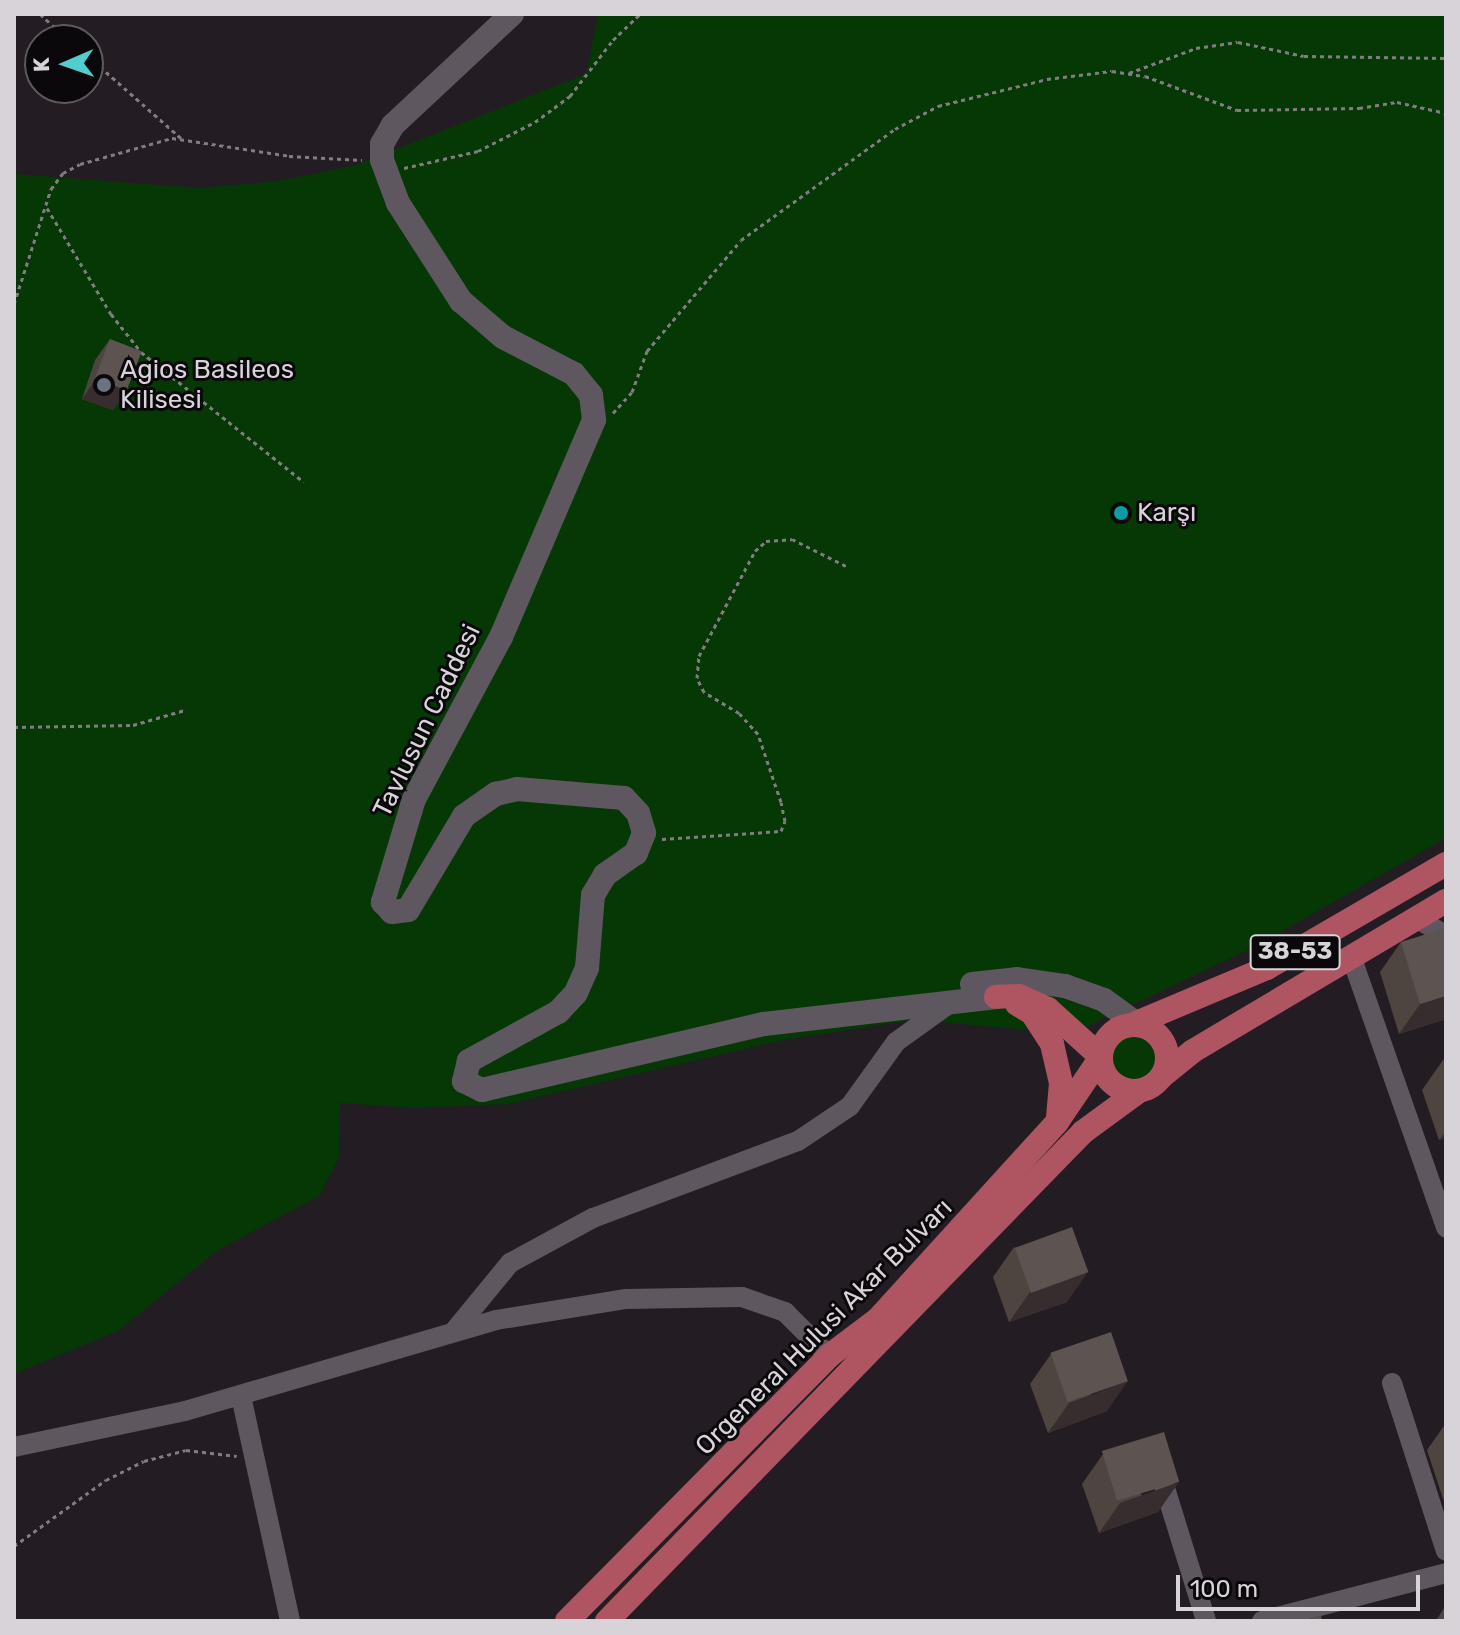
<!DOCTYPE html>
<meta charset="utf-8">
<style>
body{margin:0}
#map{position:relative;width:1460px;height:1635px;overflow:hidden;background:#231c23;font-family:Rubik,sans-serif}
div>[style]{position:absolute}
.green>*{inset:0;background:#053805}
.round{border-radius:50%}
.path>*{height:3px;margin-top:-1.5px;transform-origin:0;background:repeating-linear-gradient(90deg,#827c82 0 4px,transparent 0 8px)}
.street>*{height:20px;margin:-10px;padding:0 10px;transform-origin:10px;border-radius:10px;background:#5f5760}
.secondary>*{height:24px;margin:-12px;padding:0 12px;transform-origin:12px;border-radius:12px;background:#5f5760}
.primary>*{height:24px;margin:-12px;padding:0 12px;transform-origin:12px;border-radius:12px;background:#af5562}
.primary>.ring{margin:-12px;padding:0;box-sizing:content-box;background:none;border:24px solid #af5562;border-radius:50%}
.wall>*{inset:0;background:#4e4440}
.shaded-wall>*{inset:0;background:#372d2e}
.building>*{inset:0;background:#5d5351;transform-origin:0 0}
.dots>*{width:22px;height:22px;translate:-50% -50%;box-sizing:border-box;border:4px solid #0b080b;border-radius:50%}
span{translate:-50% -50%;white-space:nowrap;text-align:center;line-height:1.15;-webkit-text-stroke:6px #0b080b;paint-order:stroke}
.shield-label span{padding:2px 6px;background:#0b080b;border:2px solid;border-radius:6px;-webkit-text-stroke-width:0}
.shield-label{font-size:24px;color:#d8d3d8;font-weight:700}
.poi-label{font-size:26px;color:#d8d3d8}
.left{translate:0 -50%;text-align:left}
.street-label{font-size:26px;color:#d8d3d8}
.frame{position:absolute;inset:0;border:16px solid #d8d3d8;pointer-events:none}
.north{position:absolute;left:24px;top:24px;width:80px;height:80px;box-sizing:border-box;background:#0b080b;border:2px solid #5d595d;border-radius:50%;rotate:268deg;font-size:22px;font-weight:700;line-height:32px;text-align:center;color:#d8d3d8}
.north::after{content:'';display:block;margin:auto;width:28px;height:36px;background:#52cdcf;clip-path:polygon(50% 0,100% 100%,50% 72%,0 100%)}
.scale{position:absolute;left:1176px;top:1575px;width:244px;height:36px;box-sizing:border-box;border:4px solid #d8d3d8;border-top:0;padding-left:10px;font-size:24px;line-height:28px;white-space:nowrap;color:#d8d3d8;-webkit-text-stroke:6px #0b080b;paint-order:stroke}
</style>
<div id="map">
<div class="green">
<i style="clip-path:polygon(598px 14px,1446px 14px,1446px 838px,1256px 946px,1042px 1048px,1030px 1030px,916px 1020px,788px 1039px,508px 1104px,414px 1108px,340px 1103px,339px 1158px,319px 1196px,218px 1250px,118px 1331px,14px 1374px,14px 174px,201px 188px,279px 181px,356px 165px,586px 74px)"></i>
<i class="round" style="left:1107px;top:1029px;width:54px;height:54px"></i>
</div>
<div class="path">
<i style="left:40px;top:14px;width:39px;rotate:42deg"></i>
<i style="left:88px;top:56px;width:124px;rotate:41.4deg"></i>
<i style="left:1129px;top:73px;width:72px;rotate:-20.5deg"></i>
<i style="left:1196px;top:48px;width:42px;rotate:-8.1deg"></i>
<i style="left:1238px;top:42px;width:67px;rotate:12deg"></i>
<i style="left:1304px;top:56px;width:142px;rotate:0.8deg"></i>
<i style="left:404px;top:168px;width:76px;rotate:-12.9deg"></i>
<i style="left:478px;top:151px;width:64px;rotate:-27deg"></i>
<i style="left:535px;top:122px;width:44px;rotate:-36.6deg"></i>
<i style="left:570px;top:96px;width:71px;rotate:-52.5deg"></i>
<i style="left:613px;top:40px;width:37px;rotate:-44deg"></i>
<i style="left:47px;top:208px;width:124px;rotate:58.9deg"></i>
<i style="left:111px;top:314px;width:48px;rotate:51.7deg"></i>
<i style="left:141px;top:352px;width:208px;rotate:38.6deg"></i>
<i style="left:14px;top:304px;width:121px;rotate:-72.2deg"></i>
<i style="left:51px;top:189px;width:20px;rotate:-53deg"></i>
<i style="left:63px;top:173px;width:19px;rotate:-28deg"></i>
<i style="left:80px;top:164px;width:96px;rotate:-15.8deg"></i>
<i style="left:172px;top:138px;width:118px;rotate:8.7deg"></i>
<i style="left:289px;top:156px;width:73px;rotate:3.1deg"></i>
<i style="left:613px;top:413px;width:28px;rotate:-48deg"></i>
<i style="left:632px;top:392px;width:44px;rotate:-69.9deg"></i>
<i style="left:647px;top:351px;width:145px;rotate:-49.7deg"></i>
<i style="left:741px;top:240px;width:190px;rotate:-35.8deg"></i>
<i style="left:895px;top:129px;width:49px;rotate:-28.1deg"></i>
<i style="left:938px;top:106px;width:112px;rotate:-13.9deg"></i>
<i style="left:1047px;top:79px;width:65px;rotate:-7deg"></i>
<i style="left:1112px;top:71px;width:33px;rotate:9deg"></i>
<i style="left:1145px;top:76px;width:98px;rotate:20.3deg"></i>
<i style="left:1237px;top:110px;width:122px;rotate:-0.9deg"></i>
<i style="left:1359px;top:108px;width:38px;rotate:-9deg"></i>
<i style="left:1397px;top:102px;width:50px;rotate:12.7deg"></i>
<i style="left:14px;top:727px;width:119px;rotate:-1deg"></i>
<i style="left:133px;top:725px;width:54px;rotate:-16.1deg"></i>
<i style="left:662px;top:839px;width:119px;rotate:-3.8deg"></i>
<i style="left:781px;top:831px;width:11px;rotate:-68deg"></i>
<i style="left:785px;top:821px;width:19px;rotate:-102deg"></i>
<i style="left:781px;top:802px;width:72px;rotate:-108.7deg"></i>
<i style="left:758px;top:734px;width:28px;rotate:-132deg"></i>
<i style="left:739px;top:713px;width:41px;rotate:-149deg"></i>
<i style="left:704px;top:692px;width:16px;rotate:-117deg"></i>
<i style="left:697px;top:678px;width:22px;rotate:-85deg"></i>
<i style="left:699px;top:656px;width:119px;rotate:-61.9deg"></i>
<i style="left:755px;top:551px;width:15px;rotate:-42deg"></i>
<i style="left:766px;top:541px;width:26px;rotate:-4deg"></i>
<i style="left:792px;top:539px;width:63px;rotate:26.6deg"></i>
<i style="left:14px;top:1546px;width:113px;rotate:-35.7deg"></i>
<i style="left:106px;top:1480px;width:42px;rotate:-26.6deg"></i>
<i style="left:144px;top:1461px;width:43px;rotate:-14.7deg"></i>
<i style="left:186px;top:1450px;width:51px;rotate:6.7deg"></i>
</div>
<div class="street">
<i style="left:1416px;top:918px;width:34px;rotate:30deg"></i>
<i style="left:1351px;top:956px;width:288px;rotate:70.7deg"></i>
<i style="left:455px;top:1330px;width:87px;rotate:-50.6deg"></i>
<i style="left:510px;top:1263px;width:94px;rotate:-28.5deg"></i>
<i style="left:593px;top:1218px;width:219px;rotate:-20.6deg"></i>
<i style="left:798px;top:1141px;width:63px;rotate:-33.9deg"></i>
<i style="left:850px;top:1106px;width:79px;rotate:-54.3deg"></i>
<i style="left:896px;top:1042px;width:67px;rotate:-35.8deg"></i>
<i style="left:1392px;top:1383px;width:176px;rotate:72.2deg"></i>
<i style="left:241px;top:1396px;width:230px;rotate:77.7deg"></i>
<i style="left:14px;top:1447px;width:175px;rotate:-11.9deg"></i>
<i style="left:185px;top:1411px;width:324px;rotate:-16.3deg"></i>
<i style="left:496px;top:1320px;width:132px;rotate:-9.2deg"></i>
<i style="left:626px;top:1299px;width:116px;rotate:-1deg"></i>
<i style="left:742px;top:1297px;width:46px;rotate:19.2deg"></i>
<i style="left:785px;top:1312px;width:62px;rotate:45deg"></i>
<i style="left:1160px;top:1472px;width:156px;rotate:72.8deg"></i>
<i style="left:1262px;top:1621px;width:190px;rotate:-14.6deg"></i>
</div>
<div class="secondary">
<i style="left:512px;top:14px;width:163px;rotate:137deg"></i>
<i style="left:393px;top:125px;width:22px;rotate:120deg"></i>
<i style="left:382px;top:144px;width:16px;rotate:90deg"></i>
<i style="left:382px;top:160px;width:46px;rotate:69.6deg"></i>
<i style="left:398px;top:203px;width:117px;rotate:57.3deg"></i>
<i style="left:461px;top:301px;width:55px;rotate:40.6deg"></i>
<i style="left:503px;top:337px;width:80px;rotate:27.5deg"></i>
<i style="left:574px;top:374px;width:27px;rotate:51deg"></i>
<i style="left:591px;top:395px;width:25px;rotate:83deg"></i>
<i style="left:594px;top:420px;width:236px;rotate:113.2deg"></i>
<i style="left:501px;top:637px;width:184px;rotate:118.2deg"></i>
<i style="left:414px;top:799px;width:108px;rotate:106.8deg"></i>
<i style="left:383px;top:902px;width:13px;rotate:48deg"></i>
<i style="left:392px;top:912px;width:16px;rotate:-7deg"></i>
<i style="left:408px;top:910px;width:109px;rotate:-59.2deg"></i>
<i style="left:464px;top:816px;width:39px;rotate:-35deg"></i>
<i style="left:496px;top:794px;width:22px;rotate:-13deg"></i>
<i style="left:517px;top:789px;width:107px;rotate:4.8deg"></i>
<i style="left:624px;top:798px;width:21px;rotate:47deg"></i>
<i style="left:638px;top:813px;width:21px;rotate:73deg"></i>
<i style="left:644px;top:833px;width:22px;rotate:112deg"></i>
<i style="left:636px;top:853px;width:38px;rotate:145deg"></i>
<i style="left:605px;top:875px;width:23px;rotate:121deg"></i>
<i style="left:593px;top:895px;width:73px;rotate:94.7deg"></i>
<i style="left:587px;top:968px;width:27px;rotate:114deg"></i>
<i style="left:576px;top:993px;width:26px;rotate:133deg"></i>
<i style="left:558px;top:1012px;width:102px;rotate:151.2deg"></i>
<i style="left:469px;top:1061px;width:21px;rotate:104deg"></i>
<i style="left:464px;top:1081px;width:20px;rotate:27deg"></i>
<i style="left:482px;top:1090px;width:290px;rotate:-13.2deg"></i>
<i style="left:764px;top:1024px;width:234px;rotate:-6.6deg"></i>
<i style="left:972px;top:984px;width:45px;rotate:-6.3deg"></i>
<i style="left:1017px;top:979px;width:49px;rotate:8.3deg"></i>
<i style="left:1065px;top:986px;width:41px;rotate:19.7deg"></i>
<i style="left:1104px;top:1000px;width:39px;rotate:36deg"></i>
</div>
<div class="primary">
<i style="left:1017px;top:1004px;width:17px;rotate:31deg"></i>
<i style="left:1032px;top:1013px;width:37px;rotate:57deg"></i>
<i style="left:1052px;top:1044px;width:40px;rotate:77deg"></i>
<i style="left:1061px;top:1083px;width:33px;rotate:95deg"></i>
<i style="left:1136px;top:1023px;width:142px;rotate:-22.8deg"></i>
<i style="left:1267px;top:968px;width:207px;rotate:-30.2deg"></i>
<i class="ring" style="left:1101px;top:1025px;width:42px;height:42px"></i>
<i style="left:1161px;top:1077px;width:41px;rotate:-39.1deg"></i>
<i style="left:1193px;top:1051px;width:294px;rotate:-30.7deg"></i>
<i style="left:567px;top:1621px;width:373px;rotate:-45.3deg"></i>
<i style="left:829px;top:1356px;width:61px;rotate:-37.1deg"></i>
<i style="left:878px;top:1319px;width:266px;rotate:-47.7deg"></i>
<i style="left:1057px;top:1122px;width:78px;rotate:-55.9deg"></i>
<i style="left:1101px;top:1057px;width:72px;rotate:-137.8deg"></i>
<i style="left:1048px;top:1009px;width:32px;rotate:-156deg"></i>
<i style="left:1019px;top:996px;width:23px;rotate:178deg"></i>
<i style="left:607px;top:1621px;width:682px;rotate:-45.77deg"></i>
<i style="left:1083px;top:1132px;width:69px;rotate:-36.2deg"></i>
</div>
<div class="wall">
<i style="clip-path:polygon(110px 339px,128px 390px,113px 410px,82px 399px,95px 360px)"></i>
<i style="clip-path:polygon(1401px 942px,1446px 1019px,1399px 1034px,1380px 972px)"></i>
<i style="clip-path:polygon(1446px 1059px,1446px 1138px,1439px 1140px,1422px 1090px,1443px 1060px)"></i>
<i style="clip-path:polygon(1014px 1247px,1067px 1302px,1009px 1322px,993px 1277px)"></i>
<i style="clip-path:polygon(1051px 1354px,1107px 1411px,1048px 1433px,1030px 1384px)"></i>
<i style="clip-path:polygon(1446px 1423px,1446px 1508px,1427px 1450px)"></i>
<i style="clip-path:polygon(1103px 1454px,1158px 1512px,1099px 1533px,1082px 1484px)"></i>
<i style="clip-path:polygon(1446px 1605px,1446px 1621px,1437px 1621px,1437px 1619px)"></i>
</div>
<div class="shaded-wall">
<i style="clip-path:polygon(96px 379px,128px 390px,113px 410px,82px 399px)"></i>
<i style="clip-path:polygon(1446px 996px,1446px 1019px,1399px 1034px,1420px 1004px)"></i>
<i style="clip-path:polygon(1446px 1131px,1446px 1138px,1439px 1140px)"></i>
<i style="clip-path:polygon(1088px 1272px,1067px 1302px,1009px 1322px,1030px 1292px)"></i>
<i style="clip-path:polygon(1128px 1381px,1107px 1411px,1048px 1433px,1069px 1403px)"></i>
<i style="clip-path:polygon(1179px 1482px,1158px 1512px,1099px 1533px,1120px 1503px)"></i>
</div>
<div class="building">
<i style="left:110px;top:339px;width:34px;height:42px;rotate:21deg"></i>
<i style="clip-path:polygon(1446px 928px,1446px 996px,1420px 1004px,1401px 942px)"></i>
<i style="left:1072px;top:1227px;width:48px;height:61px;rotate:70deg"></i>
<i style="left:1111px;top:1332px;width:52px;height:64px;rotate:71deg"></i>
<i style="left:1164px;top:1432px;width:52px;height:65px;rotate:73deg"></i>
<i style="clip-path:polygon(1321px 1616px,1322px 1621px,1302px 1621px)"></i>
</div>
<div class="dots">
<i style="left:104px;top:385px;background:#6b7280"></i>
<i style="left:1121px;top:513px;background:#0f9aa8"></i>
</div>
<div class="shield-label">
<span style="left:1295px;top:952px">38-53</span>
</div>
<div class="poi-label">
<span class="left" style="left:120px;top:385px">Agios Basileos<br>Kilisesi</span>
<span class="left" style="left:1137px;top:513px">Karşı</span>
</div>
<div class="street-label">
<span style="left:427px;top:721px;rotate:-64deg">Tavlusun Caddesi</span>
<span style="left:824px;top:1327px;rotate:-45deg">Orgeneral Hulusi Akar Bulvarı</span>
</div>
<div class="frame"></div>
<div class="north">K</div>
<div class="scale">100 m</div>
</div>
